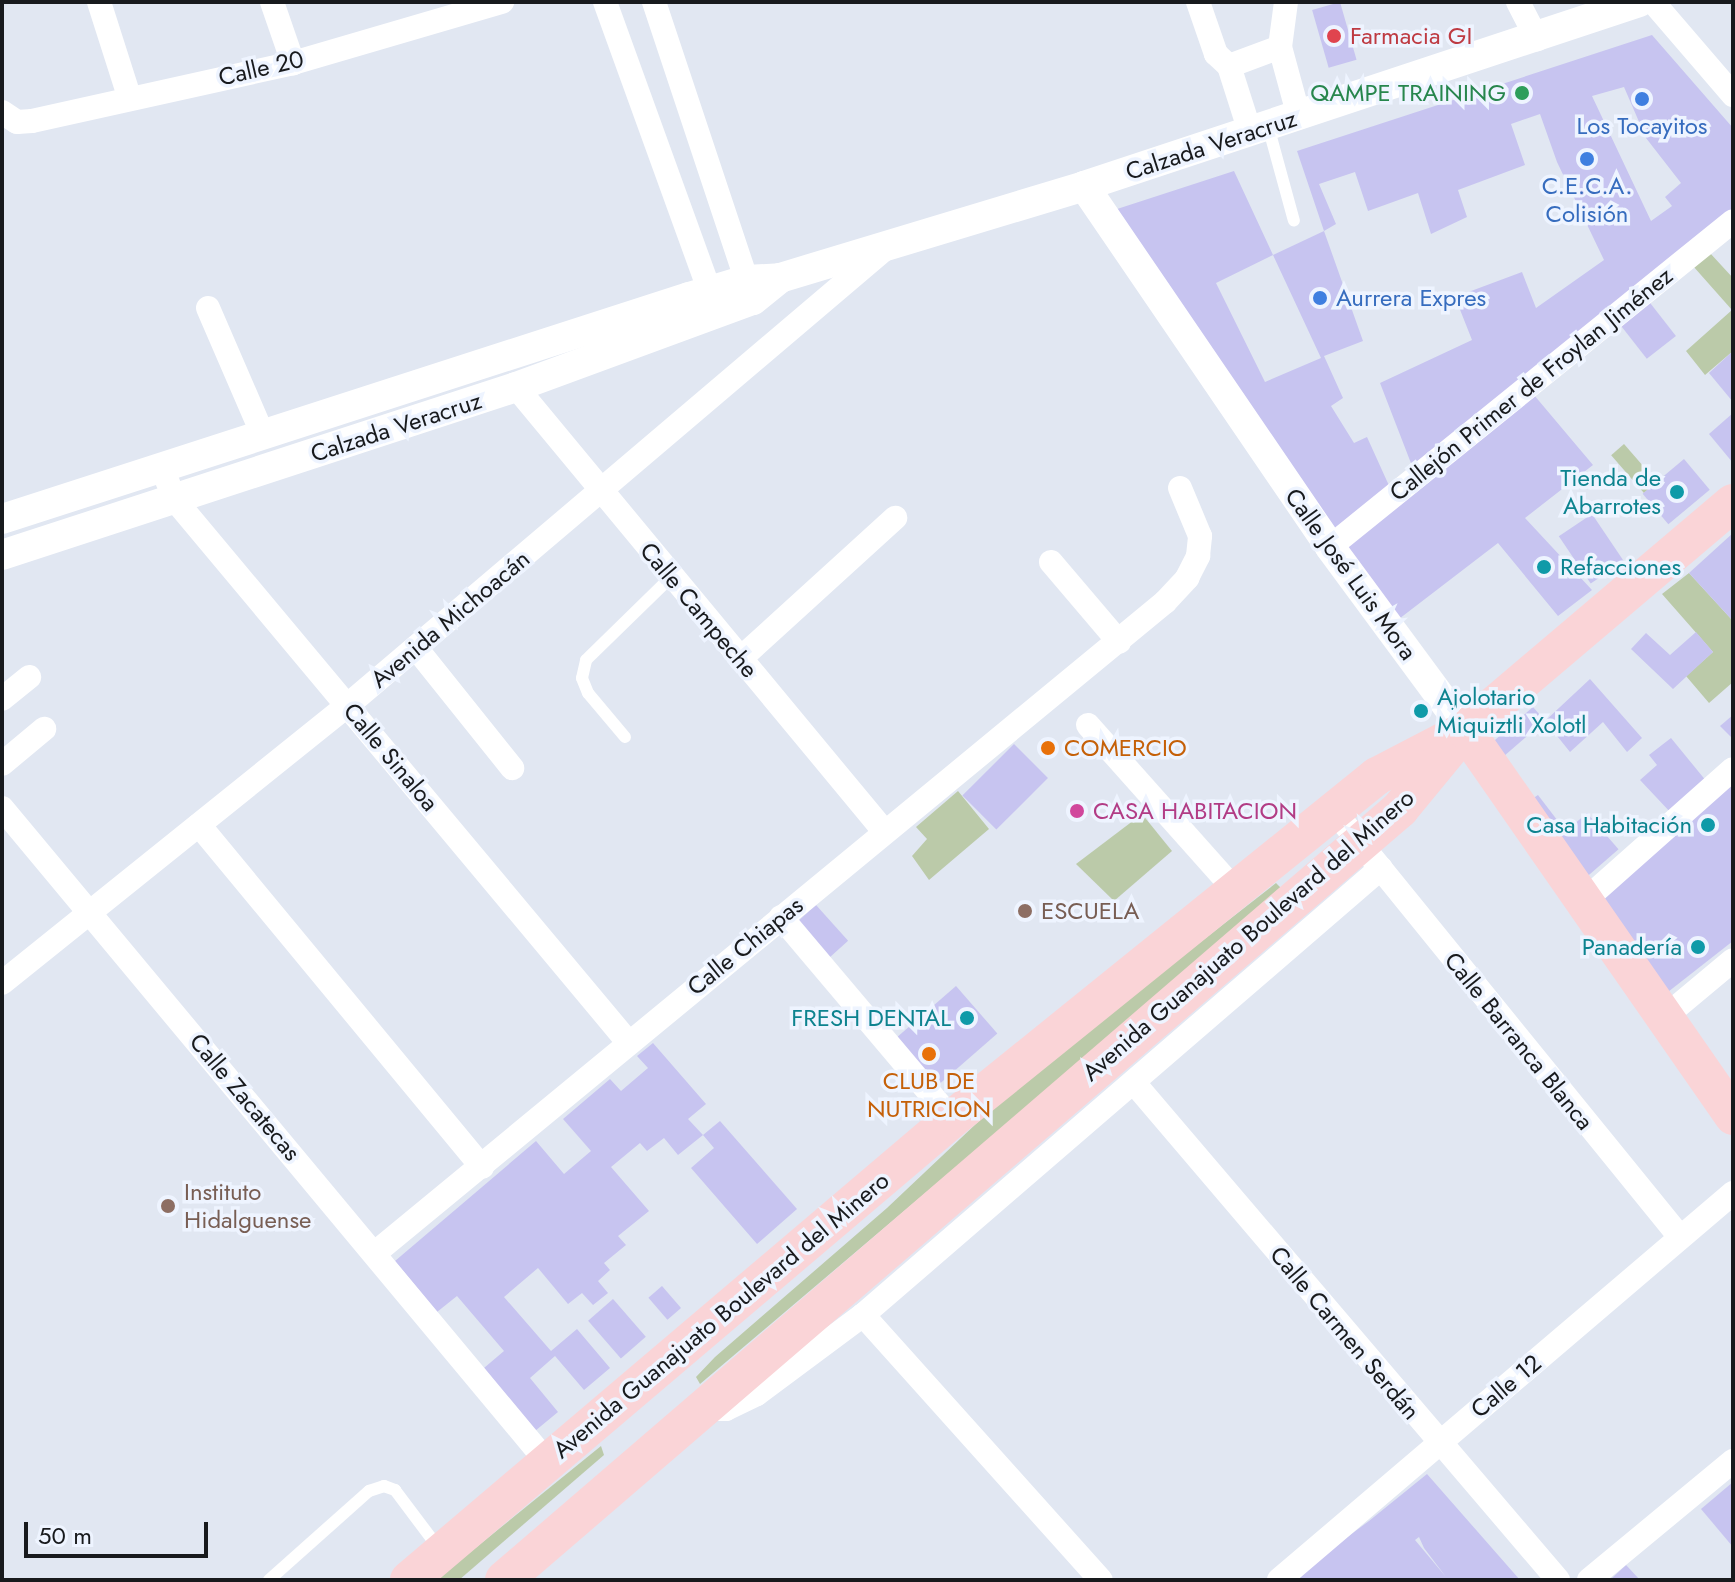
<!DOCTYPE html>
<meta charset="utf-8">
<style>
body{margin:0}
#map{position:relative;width:1735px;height:1582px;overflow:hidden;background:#e1e7f2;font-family:Jost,sans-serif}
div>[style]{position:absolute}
.green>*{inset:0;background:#bbcaa9;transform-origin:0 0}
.building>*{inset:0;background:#c7c4f0;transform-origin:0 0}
.service>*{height:12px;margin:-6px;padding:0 6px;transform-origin:6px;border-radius:6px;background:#fff}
.minor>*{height:24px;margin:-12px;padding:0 12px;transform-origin:12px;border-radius:12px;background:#fff}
.tertiary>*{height:30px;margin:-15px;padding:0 15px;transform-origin:15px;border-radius:15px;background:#fff}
.primary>*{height:38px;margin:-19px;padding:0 19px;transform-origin:19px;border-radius:19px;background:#fad4d7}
.dots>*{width:22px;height:22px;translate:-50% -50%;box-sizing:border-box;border:4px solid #eef4ff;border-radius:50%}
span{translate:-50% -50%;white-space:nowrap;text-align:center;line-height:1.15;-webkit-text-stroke:7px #eef4ff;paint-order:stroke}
.health-label{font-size:24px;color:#be3a42}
.left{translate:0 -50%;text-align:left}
.street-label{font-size:24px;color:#181a1d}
.leisure-label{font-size:24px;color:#27864d}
.right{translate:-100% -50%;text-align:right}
.shop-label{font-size:24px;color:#366cbe}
.culture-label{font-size:24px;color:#0d838f}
.food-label{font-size:24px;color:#c56008}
.hotel-label{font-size:24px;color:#b23c85}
.education-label{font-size:24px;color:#785e54}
.frame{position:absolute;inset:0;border:4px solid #181a1d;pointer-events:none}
.scale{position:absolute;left:24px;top:1522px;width:184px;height:36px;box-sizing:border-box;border:4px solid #181a1d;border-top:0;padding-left:10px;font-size:24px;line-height:28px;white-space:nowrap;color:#181a1d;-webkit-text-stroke:6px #eef4ff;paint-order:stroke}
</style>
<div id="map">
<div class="green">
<i style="clip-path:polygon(1710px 253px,1733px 278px,1733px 351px,1705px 375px,1686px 351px,1732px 310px,1693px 266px)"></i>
<i style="left:1624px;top:444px;width:50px;height:17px;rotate:49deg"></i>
<i style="clip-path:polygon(1689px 573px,1733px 621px,1733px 682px,1709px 703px,1686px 676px,1713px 652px,1662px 594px)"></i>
<i style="clip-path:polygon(958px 791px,989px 829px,929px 880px,912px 856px,927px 839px,916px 827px)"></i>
<i style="clip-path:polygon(1142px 814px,1172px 851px,1114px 901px,1076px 864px)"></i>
<i style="clip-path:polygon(1276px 883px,1283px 890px,700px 1384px,696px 1377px,715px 1357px,887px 1208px,1015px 1087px)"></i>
<i style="clip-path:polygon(601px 1446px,604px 1455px,459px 1580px,436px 1580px)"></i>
</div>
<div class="building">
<i style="left:1340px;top:2px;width:60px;height:29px;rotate:74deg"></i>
<i style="clip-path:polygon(evenodd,1652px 35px,1733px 128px,1733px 213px,1414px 471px,1380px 383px,1472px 340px,1455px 297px,1522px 272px,1536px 308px,1604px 260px,1557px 162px,1540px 114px,1511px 124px,1525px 165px,1458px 190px,1467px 217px,1431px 234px,1418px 193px,1368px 211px,1355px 172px,1319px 184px,1336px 224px,1324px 231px,1297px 151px,1652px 35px,1624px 87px,1646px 138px,1681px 183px,1665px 197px,1672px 206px,1651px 221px,1592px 96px,1624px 87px)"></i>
<i style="clip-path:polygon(1234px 171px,1273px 255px,1216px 283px,1265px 382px,1321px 358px,1273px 255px,1324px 231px,1363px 341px,1324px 356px,1343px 398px,1331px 406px,1354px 443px,1367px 437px,1391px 490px,1330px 539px,1114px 210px)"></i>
<i style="left:1647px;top:299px;width:47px;height:37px;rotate:52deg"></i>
<i style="clip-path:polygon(1733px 351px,1733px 402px,1709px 373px)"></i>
<i style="clip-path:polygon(1534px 395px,1593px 465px,1525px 518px,1592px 590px,1558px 616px,1498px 543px,1395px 622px,1341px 545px)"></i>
<i style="clip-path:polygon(1733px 413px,1733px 463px,1709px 434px)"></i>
<i style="left:1684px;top:459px;width:40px;height:54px;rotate:50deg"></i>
<i style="left:1592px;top:514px;width:57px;height:40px;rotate:56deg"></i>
<i style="clip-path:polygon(1733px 533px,1733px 621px,1689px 573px)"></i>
<i style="clip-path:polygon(1696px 632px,1713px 652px,1673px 689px,1631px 649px,1646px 633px,1670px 655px)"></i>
<i style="clip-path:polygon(1590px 679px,1642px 738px,1627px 752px,1603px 722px,1570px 752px,1545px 721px)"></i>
<i style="left:1533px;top:707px;width:18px;height:69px;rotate:49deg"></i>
<i style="clip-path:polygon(1733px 715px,1733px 739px,1720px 726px)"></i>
<i style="clip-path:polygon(1671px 738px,1707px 782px,1672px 814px,1640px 780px,1657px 765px,1649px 755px)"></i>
<i style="left:1014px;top:744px;width:48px;height:73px;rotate:45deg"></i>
<i style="clip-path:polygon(1733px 780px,1733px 941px,1659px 999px,1592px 909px)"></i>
<i style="clip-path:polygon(1538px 795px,1564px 829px,1550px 844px,1523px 805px)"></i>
<i style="left:1587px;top:813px;width:48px;height:48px;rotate:49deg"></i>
<i style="left:816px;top:905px;width:48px;height:28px;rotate:48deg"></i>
<i style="left:956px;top:986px;width:63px;height:79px;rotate:49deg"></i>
<i style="clip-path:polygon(653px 1043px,706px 1104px,688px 1119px,703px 1135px,720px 1121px,797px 1209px,757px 1244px,691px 1168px,714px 1148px,703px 1135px,678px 1155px,664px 1138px,647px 1151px,640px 1143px,611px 1167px,649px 1211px,618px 1236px,626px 1245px,604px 1263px,610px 1270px,598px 1281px,608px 1293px,593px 1305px,582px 1293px,568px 1304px,538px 1268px,504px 1297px,551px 1351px,577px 1329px,610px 1368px,584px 1390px,555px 1356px,530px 1378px,558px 1412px,535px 1431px,484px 1368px,504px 1351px,457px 1296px,437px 1312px,395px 1261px,536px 1141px,564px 1174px,591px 1151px,563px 1119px,610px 1079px,621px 1091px,648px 1068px,637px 1056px)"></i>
<i style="left:662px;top:1286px;width:29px;height:18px;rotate:49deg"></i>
<i style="left:613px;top:1299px;width:50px;height:33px;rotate:49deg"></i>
<i style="clip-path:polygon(evenodd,1427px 1474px,1520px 1580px,1289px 1580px,1369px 1521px,1427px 1474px,1419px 1537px,1424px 1548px,1446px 1577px,1415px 1540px,1419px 1537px)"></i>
<i style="clip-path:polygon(1733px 1482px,1733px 1547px,1701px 1509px)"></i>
<i style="clip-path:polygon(1626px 1565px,1640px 1580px,1610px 1580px)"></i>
</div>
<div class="service">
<i style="left:1268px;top:126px;width:98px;rotate:74.7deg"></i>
<i style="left:625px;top:737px;width:57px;rotate:-130.1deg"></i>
<i style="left:588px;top:693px;width:16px;rotate:-112deg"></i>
<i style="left:582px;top:678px;width:18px;rotate:-77deg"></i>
<i style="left:586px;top:660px;width:119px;rotate:-44.3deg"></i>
<i style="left:269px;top:1580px;width:134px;rotate:-41.7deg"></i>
<i style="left:369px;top:1491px;width:16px;rotate:-18deg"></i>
<i style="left:384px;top:1486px;width:12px;rotate:20deg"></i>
<i style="left:395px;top:1490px;width:75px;rotate:53.1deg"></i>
</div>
<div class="minor">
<i style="left:99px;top:2px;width:99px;rotate:72.3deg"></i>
<i style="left:272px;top:2px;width:65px;rotate:71deg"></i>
<i style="left:605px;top:2px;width:326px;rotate:70.1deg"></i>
<i style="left:654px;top:2px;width:308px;rotate:71.6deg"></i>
<i style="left:1198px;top:2px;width:55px;rotate:70.9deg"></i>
<i style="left:1216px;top:54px;width:18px;rotate:43deg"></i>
<i style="left:1229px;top:66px;width:69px;rotate:72.3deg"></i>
<i style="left:1286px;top:2px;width:45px;rotate:97.6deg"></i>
<i style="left:1280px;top:47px;width:73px;rotate:74.8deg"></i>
<i style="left:1518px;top:2px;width:42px;rotate:62.8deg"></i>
<i style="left:1653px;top:2px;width:123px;rotate:49.3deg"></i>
<i style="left:1229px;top:66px;width:54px;rotate:-20.4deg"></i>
<i style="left:2px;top:112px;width:18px;rotate:34deg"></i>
<i style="left:17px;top:122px;width:15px;rotate:-4deg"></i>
<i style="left:32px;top:121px;width:267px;rotate:-12.5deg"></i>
<i style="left:293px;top:63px;width:218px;rotate:-16.3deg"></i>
<i style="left:208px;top:308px;width:138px;rotate:66.6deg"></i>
<i style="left:516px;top:387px;width:577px;rotate:50.35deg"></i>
<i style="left:162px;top:468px;width:35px;rotate:68deg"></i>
<i style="left:175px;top:500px;width:706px;rotate:50.11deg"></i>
<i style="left:1330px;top:547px;width:518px;rotate:-38.97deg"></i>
<i style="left:1051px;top:562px;width:105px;rotate:49.6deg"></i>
<i style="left:416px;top:648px;width:154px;rotate:51.3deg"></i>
<i style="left:740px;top:659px;width:210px;rotate:-42.3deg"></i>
<i style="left:2px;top:699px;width:35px;rotate:-39deg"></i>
<i style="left:1088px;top:725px;width:222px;rotate:48.3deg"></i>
<i style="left:2px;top:764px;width:55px;rotate:-39.8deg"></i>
<i style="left:2px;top:808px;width:851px;rotate:50.19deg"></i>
<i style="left:1334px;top:811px;width:549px;rotate:50.92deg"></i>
<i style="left:199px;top:825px;width:444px;rotate:50.4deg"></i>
<i style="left:1583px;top:902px;width:200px;rotate:-41.6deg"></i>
<i style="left:781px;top:917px;width:265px;rotate:49.8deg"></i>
<i style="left:2px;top:983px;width:444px;rotate:-38.8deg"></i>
<i style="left:348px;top:705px;width:706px;rotate:-40.35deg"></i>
<i style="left:1666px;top:1016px;width:87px;rotate:-39.9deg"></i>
<i style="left:1135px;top:1084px;width:652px;rotate:49.54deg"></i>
<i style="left:375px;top:1253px;width:1024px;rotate:-39.49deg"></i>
<i style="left:1165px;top:602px;width:33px;rotate:-47deg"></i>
<i style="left:1187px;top:578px;width:25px;rotate:-63deg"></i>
<i style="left:1198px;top:556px;width:20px;rotate:-84deg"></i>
<i style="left:1200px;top:536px;width:52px;rotate:-112.6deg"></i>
<i style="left:863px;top:1315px;width:356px;rotate:48.1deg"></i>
<i style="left:710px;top:1409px;width:16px"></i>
<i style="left:726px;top:1409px;width:34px;rotate:-26deg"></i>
<i style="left:757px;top:1394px;width:132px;rotate:-36.7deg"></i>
<i style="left:863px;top:1315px;width:684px;rotate:-40.79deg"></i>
<i style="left:1279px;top:1580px;width:597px;rotate:-40.45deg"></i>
<i style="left:1589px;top:1580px;width:187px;rotate:-39.6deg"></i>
</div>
<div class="tertiary">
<i style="left:1084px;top:186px;width:437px;rotate:55.7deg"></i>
<i style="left:1330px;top:547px;width:227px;rotate:53.6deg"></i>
<i style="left:2px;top:519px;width:722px;rotate:-17.91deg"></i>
<i style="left:689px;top:297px;width:59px;rotate:-16.6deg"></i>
<i style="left:746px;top:280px;width:34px;rotate:-3deg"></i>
<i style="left:780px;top:278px;width:318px;rotate:-16.8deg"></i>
<i style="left:1084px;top:186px;width:585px;rotate:-18.34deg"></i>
<i style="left:2px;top:555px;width:541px;rotate:-18.1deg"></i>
<i style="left:516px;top:387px;width:252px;rotate:-20.2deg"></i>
<i style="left:753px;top:300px;width:35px;rotate:-39deg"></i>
</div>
<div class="primary">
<i style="left:1465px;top:730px;width:470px;rotate:55.2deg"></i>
<i style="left:409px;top:1580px;width:712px;rotate:-40.33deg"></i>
<i style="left:952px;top:1119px;width:546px;rotate:-38.91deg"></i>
<i style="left:1377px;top:776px;width:85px;rotate:-27.5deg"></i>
<i style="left:504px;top:1580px;width:1182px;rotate:-40.71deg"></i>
<i style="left:1400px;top:809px;width:102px;rotate:-50.6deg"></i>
<i style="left:1465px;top:730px;width:351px;rotate:-40.3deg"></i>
</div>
<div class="dots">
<i style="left:1334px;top:36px;background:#e0444e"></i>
<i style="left:1522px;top:93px;background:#2e9e5b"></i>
<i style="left:1642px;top:99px;background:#3f7fe0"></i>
<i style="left:1587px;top:159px;background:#3f7fe0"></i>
<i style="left:1320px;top:298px;background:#3f7fe0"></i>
<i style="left:1677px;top:492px;background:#0f9aa8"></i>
<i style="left:1544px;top:567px;background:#0f9aa8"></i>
<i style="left:1421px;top:711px;background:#0f9aa8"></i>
<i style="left:1048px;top:748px;background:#e8710a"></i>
<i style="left:1077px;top:811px;background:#d1479c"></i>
<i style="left:1708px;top:825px;background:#0f9aa8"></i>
<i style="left:1025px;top:911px;background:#8d6e63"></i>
<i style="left:1698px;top:947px;background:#0f9aa8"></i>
<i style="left:967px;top:1018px;background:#0f9aa8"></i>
<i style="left:929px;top:1054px;background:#e8710a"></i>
<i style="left:168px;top:1206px;background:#8d6e63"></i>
</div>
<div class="health-label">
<span class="left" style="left:1350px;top:36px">Farmacia GI</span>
</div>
<div class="street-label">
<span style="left:261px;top:68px;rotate:-13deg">Calle 20</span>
<span style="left:1211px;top:145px;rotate:-18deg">Calzada Veracruz</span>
<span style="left:1531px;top:384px;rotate:-39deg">Callejón Primer de Froylan Jiménez</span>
<span style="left:396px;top:427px;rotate:-18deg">Calzada Veracruz</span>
<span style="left:1351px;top:574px;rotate:54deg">Calle José Luis Mora</span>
<span style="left:699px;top:610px;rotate:50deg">Calle Campeche</span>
<span style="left:450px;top:619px;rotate:-40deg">Avenida Michoacán</span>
<span style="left:391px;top:757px;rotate:50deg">Calle Sinaloa</span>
<span style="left:1248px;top:935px;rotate:-41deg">Avenida Guanajuato Boulevard del Minero</span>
<span style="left:745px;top:946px;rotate:-39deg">Calle Chiapas</span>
<span style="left:1519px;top:1041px;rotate:51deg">Calle Barranca Blanca</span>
<span style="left:245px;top:1097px;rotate:50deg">Calle Zacatecas</span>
<span style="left:721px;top:1315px;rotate:-40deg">Avenida Guanajuato Boulevard del Minero</span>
<span style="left:1345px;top:1333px;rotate:50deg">Calle Carmen Serdán</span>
<span style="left:1506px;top:1386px;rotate:-40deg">Calle 12</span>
</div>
<div class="leisure-label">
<span class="right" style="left:1506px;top:93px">QAMPE TRAINING</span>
</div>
<div class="shop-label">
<span style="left:1642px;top:126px">Los Tocayitos</span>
<span style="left:1587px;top:200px">C.E.C.A.<br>Colisión</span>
<span class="left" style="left:1336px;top:298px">Aurrera Expres</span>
</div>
<div class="culture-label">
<span class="right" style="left:1661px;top:492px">Tienda de<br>Abarrotes</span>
<span class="left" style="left:1560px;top:567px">Refacciones</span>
<span class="left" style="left:1437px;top:711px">Ajolotario<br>Miquiztli Xolotl</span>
<span class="right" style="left:1692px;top:825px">Casa Habitación</span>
<span class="right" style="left:1682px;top:947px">Panadería</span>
<span class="right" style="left:951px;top:1018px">FRESH DENTAL</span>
</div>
<div class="food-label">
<span class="left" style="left:1064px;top:748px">COMERCIO</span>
<span style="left:929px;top:1095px">CLUB DE<br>NUTRICION</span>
</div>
<div class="hotel-label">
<span class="left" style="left:1093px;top:811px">CASA HABITACION</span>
</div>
<div class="education-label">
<span class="left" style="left:1041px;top:911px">ESCUELA</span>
<span class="left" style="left:184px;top:1206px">Instituto<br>Hidalguense</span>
</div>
<div class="frame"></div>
<div class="scale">50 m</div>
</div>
